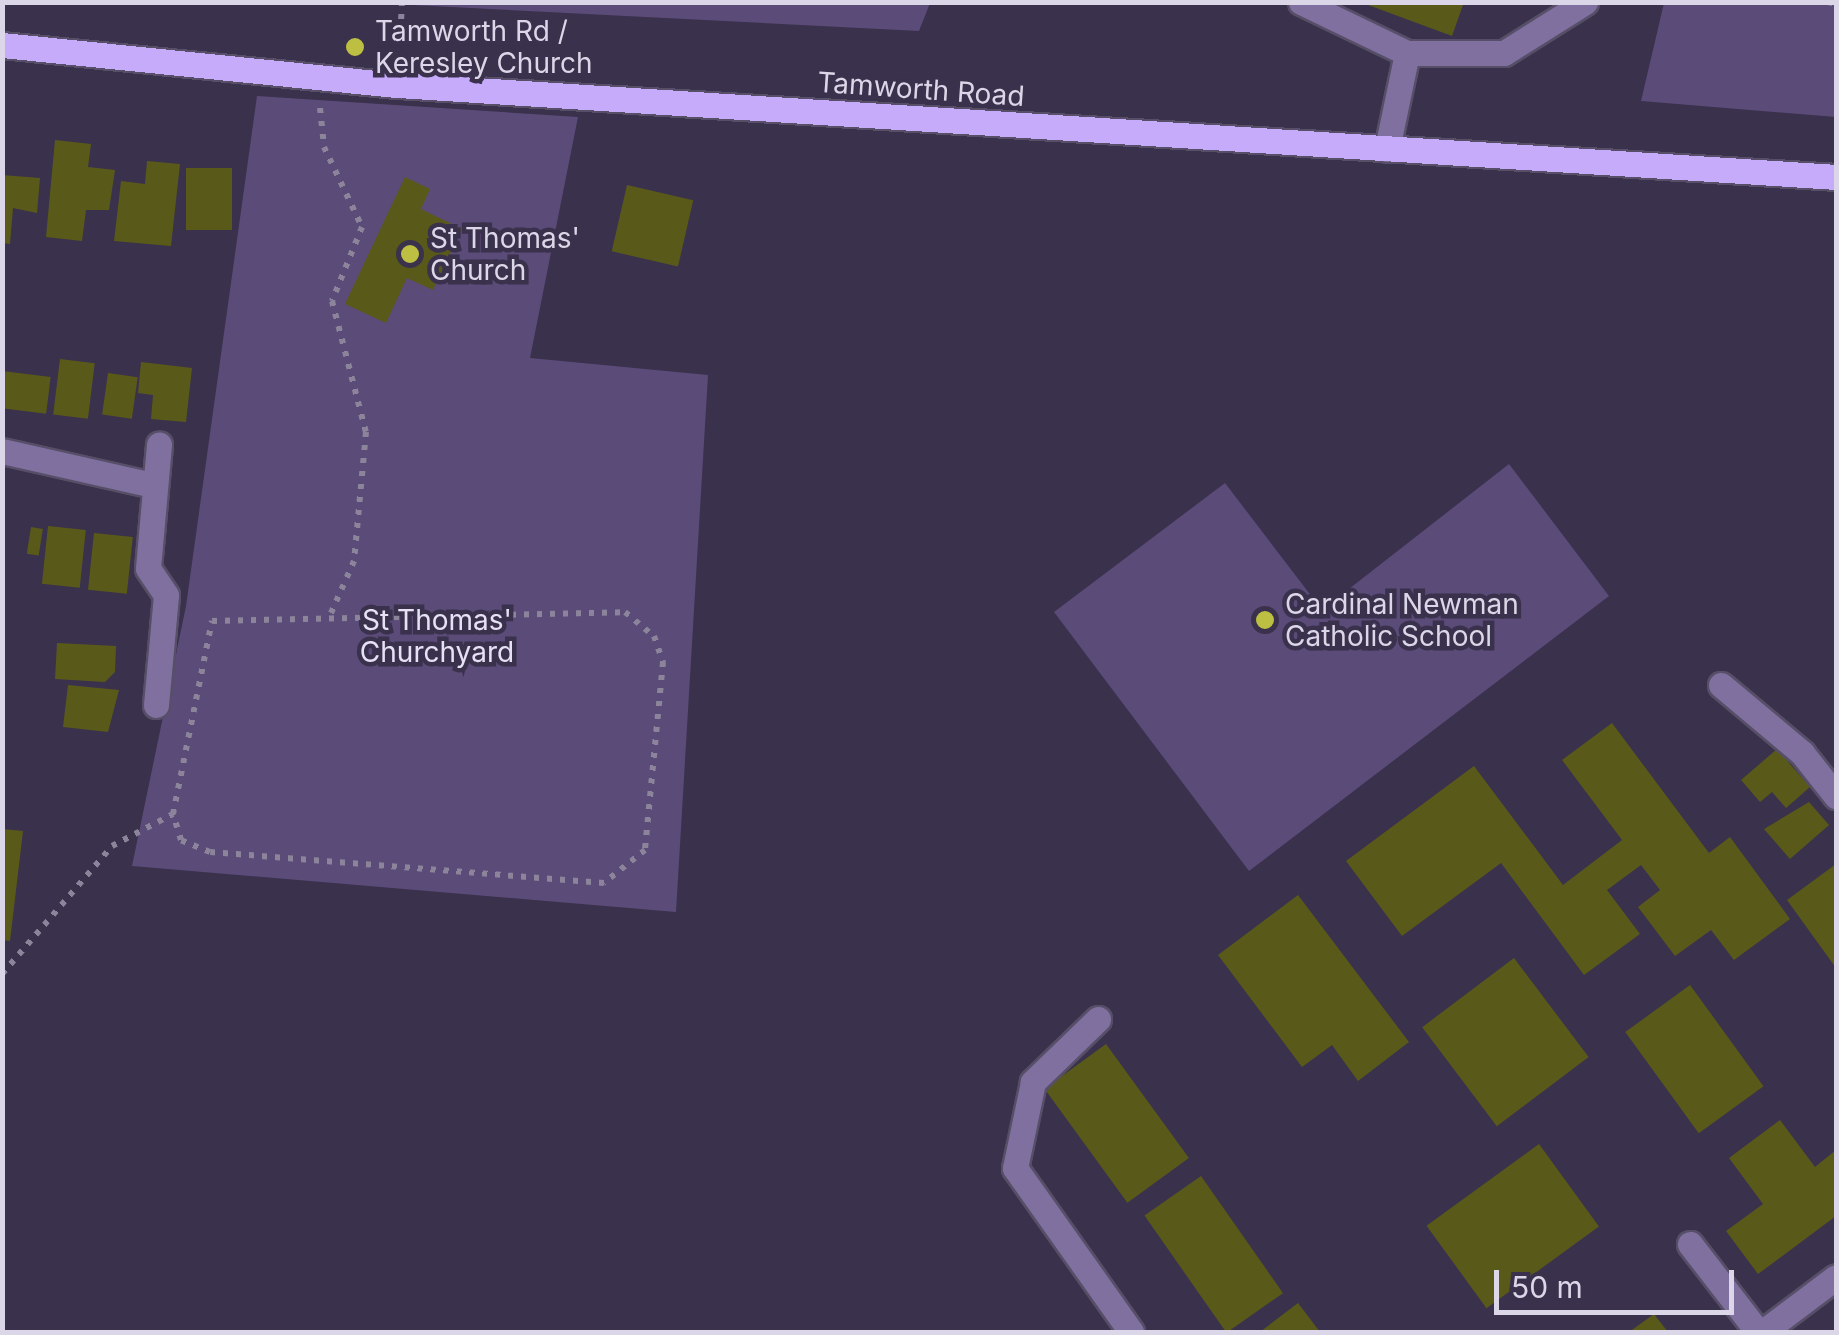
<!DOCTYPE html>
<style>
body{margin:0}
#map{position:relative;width:1839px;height:1335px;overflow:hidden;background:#3a314c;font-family:Inter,sans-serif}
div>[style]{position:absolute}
.green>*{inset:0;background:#5b4b79}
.building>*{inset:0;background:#595a19;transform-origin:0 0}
.path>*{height:6px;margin-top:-3px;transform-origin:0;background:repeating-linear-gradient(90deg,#8b849a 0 5px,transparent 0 13px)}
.roads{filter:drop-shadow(2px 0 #574f68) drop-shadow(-2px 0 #574f68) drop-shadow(0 2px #574f68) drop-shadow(0 -2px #574f68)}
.minor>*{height:25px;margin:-12.5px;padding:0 12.5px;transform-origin:12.5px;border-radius:12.5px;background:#8070a0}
.major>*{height:25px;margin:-12.5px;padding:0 12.5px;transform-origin:12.5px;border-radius:12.5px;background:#c5abfa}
.dots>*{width:28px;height:28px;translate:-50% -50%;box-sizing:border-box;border:5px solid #3a314c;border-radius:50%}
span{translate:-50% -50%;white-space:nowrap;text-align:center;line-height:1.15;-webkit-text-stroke:9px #3a314c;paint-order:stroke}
.poi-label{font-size:28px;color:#dcd7e8}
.left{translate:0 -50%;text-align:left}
.street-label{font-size:28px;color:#dcd7e8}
.park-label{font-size:28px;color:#e7e1f5}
.frame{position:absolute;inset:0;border:5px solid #dcd7e8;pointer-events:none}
.scale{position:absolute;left:1494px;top:1270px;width:240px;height:45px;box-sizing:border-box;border:5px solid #dcd7e8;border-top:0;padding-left:12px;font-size:30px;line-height:35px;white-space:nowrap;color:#dcd7e8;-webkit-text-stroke:8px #3a314c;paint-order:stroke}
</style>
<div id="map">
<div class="green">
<i style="clip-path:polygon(373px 3px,930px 3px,919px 31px)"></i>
<i style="clip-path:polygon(1664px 3px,1836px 3px,1836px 117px,1641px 101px)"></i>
<i style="clip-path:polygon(257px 96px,578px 117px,530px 358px,708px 375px,676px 912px,132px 866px,186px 606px)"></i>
<i style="clip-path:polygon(1509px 464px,1609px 596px,1249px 871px,1054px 612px,1225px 483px,1322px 610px)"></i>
</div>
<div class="building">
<i style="clip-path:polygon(1360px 2px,1464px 2px,1452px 36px)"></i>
<i style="clip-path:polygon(55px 140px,91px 144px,88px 167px,115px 170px,109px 210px,86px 210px,82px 241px,46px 237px)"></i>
<i style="clip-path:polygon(147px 161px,180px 164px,171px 246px,114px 241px,121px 181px,145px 184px)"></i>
<i style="left:186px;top:168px;width:46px;height:62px"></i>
<i style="clip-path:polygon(2px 175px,40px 178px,37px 213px,13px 208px,10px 244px,2px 243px)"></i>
<i style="clip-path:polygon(405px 177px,430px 189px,421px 209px,462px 229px,433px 290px,407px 278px,386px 323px,345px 304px)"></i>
<i style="left:627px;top:185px;width:68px;height:68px;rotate:13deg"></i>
<i style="left:60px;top:359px;width:35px;height:56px;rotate:7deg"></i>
<i style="clip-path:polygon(141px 362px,192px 368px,186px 422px,151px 419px,153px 395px,138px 393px)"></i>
<i style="left:2px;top:371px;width:49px;height:37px;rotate:7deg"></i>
<i style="left:108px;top:373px;width:30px;height:42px;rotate:8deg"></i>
<i style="left:48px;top:526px;width:38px;height:58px;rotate:6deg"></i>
<i style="left:31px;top:527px;width:12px;height:27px;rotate:9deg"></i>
<i style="left:94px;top:533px;width:39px;height:57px;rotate:6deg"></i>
<i style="clip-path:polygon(57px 643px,116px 646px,115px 672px,105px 682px,55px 679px)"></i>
<i style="clip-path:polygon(68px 685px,119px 690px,108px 732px,63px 727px)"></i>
<i style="clip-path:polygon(1612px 723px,1709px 853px,1730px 837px,1790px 919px,1734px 960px,1711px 930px,1675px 956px,1638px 907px,1660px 890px,1641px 865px,1607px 890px,1640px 934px,1584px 975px,1501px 863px,1402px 936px,1346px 861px,1474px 766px,1563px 885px,1622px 840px,1562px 760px)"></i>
<i style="clip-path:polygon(1777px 749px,1810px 787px,1786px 808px,1772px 792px,1760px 802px,1741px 780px)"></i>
<i style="clip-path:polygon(1809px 802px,1829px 825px,1790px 859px,1764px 829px)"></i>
<i style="clip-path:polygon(2px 829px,23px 831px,10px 941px,2px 940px)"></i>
<i style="clip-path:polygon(1836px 864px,1836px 968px,1787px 900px)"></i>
<i style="clip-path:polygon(1298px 895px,1409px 1042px,1358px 1081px,1332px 1045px,1302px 1067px,1218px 955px)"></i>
<i style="left:1514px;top:958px;width:124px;height:115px;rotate:53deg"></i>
<i style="left:1690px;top:985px;width:125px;height:80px;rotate:54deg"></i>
<i style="left:1106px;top:1044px;width:141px;height:76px;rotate:54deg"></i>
<i style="clip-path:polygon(1780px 1120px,1815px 1167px,1836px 1150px,1836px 1216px,1758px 1274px,1726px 1231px,1763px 1204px,1729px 1158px)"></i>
<i style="left:1539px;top:1144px;width:102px;height:139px;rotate:54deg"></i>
<i style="left:1201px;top:1176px;width:143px;height:69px;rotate:55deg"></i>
<i style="clip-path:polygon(1298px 1303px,1320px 1332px,1260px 1332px)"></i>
<i style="clip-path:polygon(1654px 1314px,1668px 1332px,1629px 1332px)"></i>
</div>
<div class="path">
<i style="left:1828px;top:2px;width:8px;rotate:14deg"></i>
<i style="left:399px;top:58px;width:56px;rotate:-86.9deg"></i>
<i style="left:320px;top:108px;width:39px;rotate:84deg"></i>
<i style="left:324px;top:147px;width:89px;rotate:64.6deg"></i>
<i style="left:362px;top:227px;width:80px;rotate:112.1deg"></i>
<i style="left:332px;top:301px;width:135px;rotate:75.5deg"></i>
<i style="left:366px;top:432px;width:130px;rotate:95.3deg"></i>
<i style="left:354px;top:561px;width:64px;rotate:113.8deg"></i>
<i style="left:2px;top:974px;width:169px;rotate:-49.3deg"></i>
<i style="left:112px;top:846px;width:69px;rotate:-27.7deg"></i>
<i style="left:173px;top:814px;width:197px;rotate:-78.6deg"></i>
<i style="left:212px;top:621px;width:413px;rotate:-1.2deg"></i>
<i style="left:625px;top:612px;width:38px;rotate:40deg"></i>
<i style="left:654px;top:636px;width:28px;rotate:71deg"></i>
<i style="left:663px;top:662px;width:189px;rotate:95.5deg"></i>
<i style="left:645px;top:850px;width:53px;rotate:141.2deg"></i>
<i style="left:604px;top:883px;width:395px;rotate:-175.5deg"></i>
<i style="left:210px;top:852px;width:31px;rotate:-158deg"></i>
<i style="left:181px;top:840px;width:27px;rotate:-107deg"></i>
</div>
<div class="roads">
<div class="minor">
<i style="left:1301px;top:2px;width:118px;rotate:25.7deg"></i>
<i style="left:1407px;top:53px;width:98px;rotate:101.8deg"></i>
<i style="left:1407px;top:53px;width:97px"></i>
<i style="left:1504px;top:53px;width:96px;rotate:-32.2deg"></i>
<i style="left:2px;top:451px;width:155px;rotate:12.7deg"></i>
<i style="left:1721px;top:685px;width:106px;rotate:40deg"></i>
<i style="left:1802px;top:753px;width:55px;rotate:51.7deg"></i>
<i style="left:156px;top:705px;width:110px;rotate:-84.8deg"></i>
<i style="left:166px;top:595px;width:32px;rotate:-124deg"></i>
<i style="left:148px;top:568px;width:124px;rotate:-84.9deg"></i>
<i style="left:1098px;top:1019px;width:91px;rotate:135.9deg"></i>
<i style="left:1033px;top:1082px;width:88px;rotate:101.8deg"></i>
<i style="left:1015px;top:1168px;width:201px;rotate:54.7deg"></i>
<i style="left:1690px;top:1244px;width:111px;rotate:52.3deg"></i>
<i style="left:1763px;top:1332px;width:91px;rotate:-37deg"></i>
</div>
<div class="major">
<i style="left:2px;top:45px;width:398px;rotate:5.8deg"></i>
<i style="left:398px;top:85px;width:1441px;rotate:3.66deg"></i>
</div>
</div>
<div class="dots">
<i style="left:355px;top:47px;background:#bdbf43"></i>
<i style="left:410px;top:254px;background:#bdbf43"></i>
<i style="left:1265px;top:620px;background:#bdbf43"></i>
</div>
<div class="poi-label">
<span class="left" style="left:375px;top:47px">Tamworth Rd /<br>Keresley Church</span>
<span class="left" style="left:430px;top:254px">St Thomas'<br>Church</span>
<span class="left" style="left:1285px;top:620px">Cardinal Newman<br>Catholic School</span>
</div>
<div class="street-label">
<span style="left:921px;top:89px;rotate:4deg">Tamworth Road</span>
</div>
<div class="park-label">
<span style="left:437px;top:636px">St Thomas'<br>Churchyard</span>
</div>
<div class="frame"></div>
<div class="scale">50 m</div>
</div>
